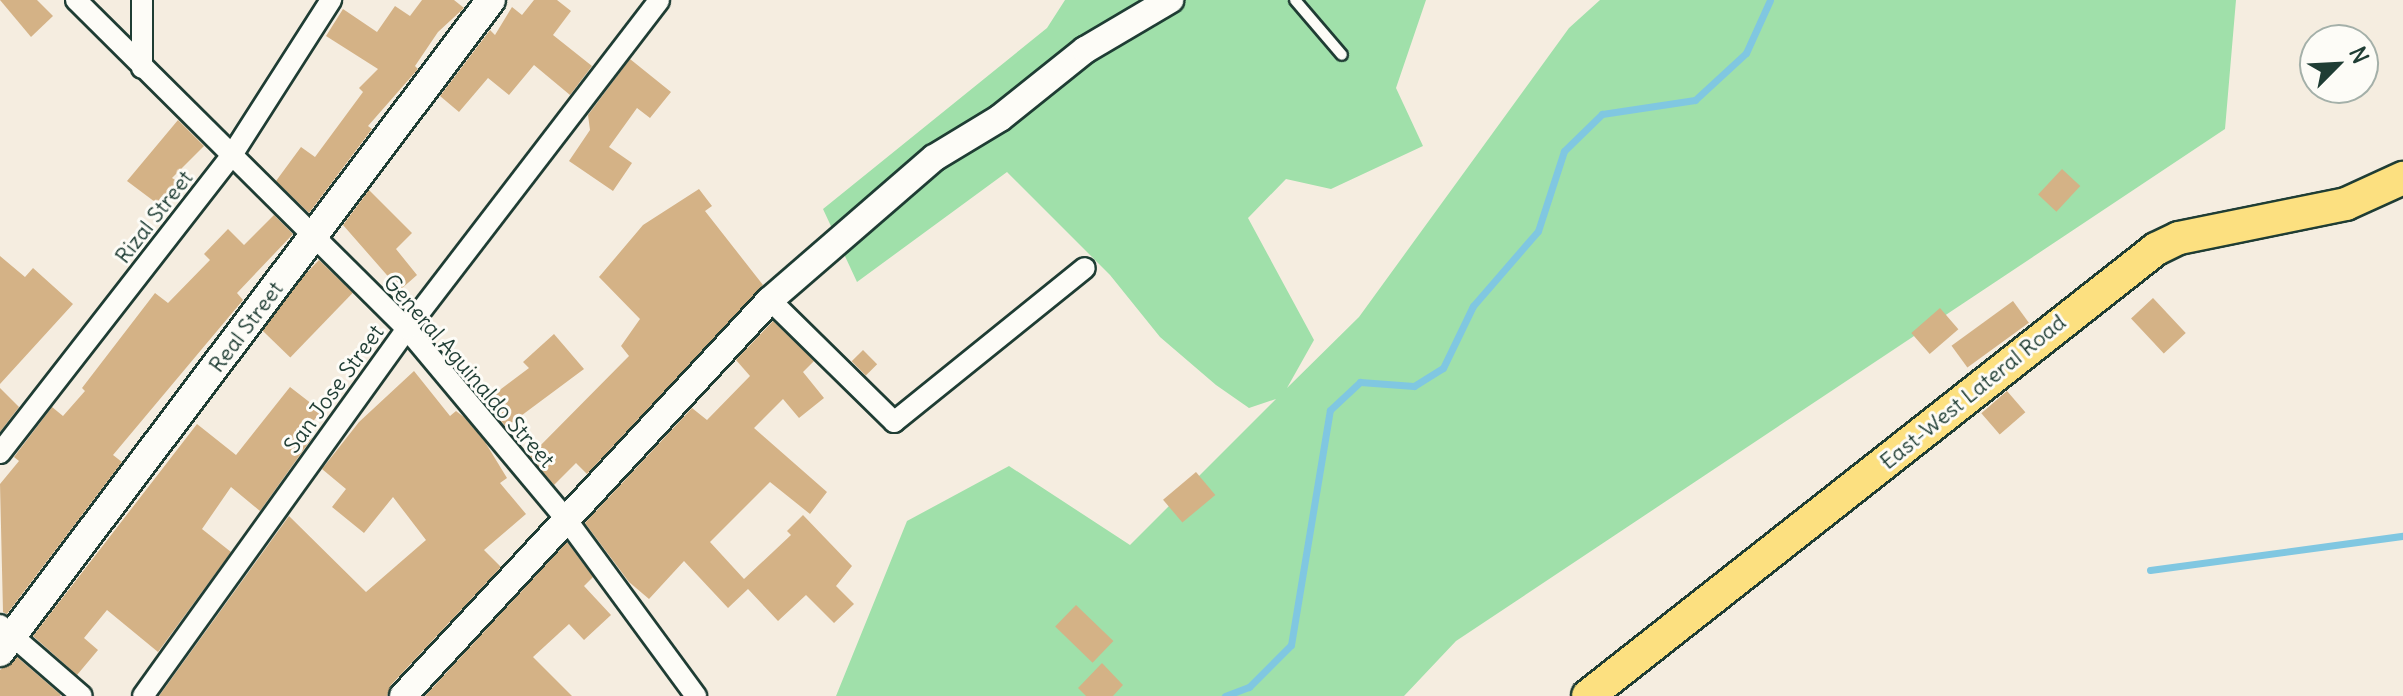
<!DOCTYPE html>
<style>
body{margin:0}
#map{position:relative;width:2403px;height:696px;overflow:hidden;background:#f5ede0;font-family:Delius,sans-serif}
div>[style]{position:absolute}
.green>*{inset:0;background:#a0e0aa}
.stream>*{height:7px;margin:-3.5px;padding:0 3.5px;transform-origin:3.5px;border-radius:3.5px;background:#80c7e1}
.building>*{inset:0;background:#d4b286;transform-origin:0 0}
.roads{filter:drop-shadow(2px 0 #1f3d34) drop-shadow(-2px 0 #1f3d34) drop-shadow(0 2px #1f3d34) drop-shadow(0 -2px #1f3d34)}
.service>*{height:10px;margin:-5px;padding:0 5px;transform-origin:5px;border-radius:5px;background:#fdfcf7}
.minor>*{height:20px;margin:-10px;padding:0 10px;transform-origin:10px;border-radius:10px;background:#fdfcf7}
.tertiary>*{height:26px;margin:-13px;padding:0 13px;transform-origin:13px;border-radius:13px;background:#fdfcf7}
.secondary>*{height:28px;margin:-14px;padding:0 14px;transform-origin:14px;border-radius:14px;background:#fdfcf7}
.primary>*{height:32px;margin:-16px;padding:0 16px;transform-origin:16px;border-radius:16px;background:#fce080}
span{translate:-50% -50%;white-space:nowrap;text-align:center;line-height:1.15;-webkit-text-stroke:6px #fdfcf7;paint-order:stroke}
.street-label{font-size:22px;color:#1f3d34}
.north{position:absolute;left:2299px;top:24px;width:80px;height:80px;box-sizing:border-box;background:#fdfcf7;border:2px solid #a4b0a9;border-radius:50%;rotate:66deg;font-size:22px;font-weight:700;line-height:32px;text-align:center;color:#1f3d34}
.north::after{content:'';display:block;margin:auto;width:28px;height:36px;background:#1f3d34;clip-path:polygon(50% 0,100% 100%,50% 72%,0 100%)}
</style>
<div id="map">
<div class="green">
<i style="clip-path:polygon(1065px 0,1426px 0,1396px 88px,1423px 146px,1331px 189px,1286px 179px,1248px 218px,1314px 340px,1287px 388px,1359px 317px,1569px 28px,1600px 0,2236px 0,2225px 129px,1456px 641px,1404px 696px,836px 696px,907px 521px,1009px 466px,1130px 545px,1276px 399px,1249px 408px,1216px 385px,1160px 337px,1110px 275px,1007px 172px,857px 282px,823px 209px,1047px 28px)"></i>
</div>
<div class="stream">
<i style="left:2150px;top:570px;width:255px;rotate:-7.7deg"></i>
<i style="left:1225px;top:696px;width:26px;rotate:-21deg"></i>
<i style="left:1249px;top:687px;width:59px;rotate:-45deg"></i>
<i style="left:1291px;top:645px;width:238px;rotate:-80.6deg"></i>
<i style="left:1330px;top:410px;width:41px;rotate:-43deg"></i>
<i style="left:1360px;top:382px;width:54px;rotate:4.2deg"></i>
<i style="left:1414px;top:386px;width:34px;rotate:-32deg"></i>
<i style="left:1443px;top:368px;width:69px;rotate:-64.2deg"></i>
<i style="left:1473px;top:306px;width:99px;rotate:-49.1deg"></i>
<i style="left:1538px;top:231px;width:84px;rotate:-72deg"></i>
<i style="left:1564px;top:151px;width:53px;rotate:-44.2deg"></i>
<i style="left:1602px;top:114px;width:94px;rotate:-8.6deg"></i>
<i style="left:1695px;top:100px;width:69px;rotate:-42.7deg"></i>
<i style="left:1746px;top:53px;width:58px;rotate:-65.6deg"></i>
</div>
<div class="building">
<i style="clip-path:polygon(0 0,37px 0,53px 16px,31px 37px)"></i>
<i style="clip-path:polygon(422px 0,454px 0,464px 8px,438px 32px,415px 66px,418px 69px,368px 126px,372px 129px,309px 213px,276px 181px,301px 147px,315px 157px,363px 92px,359px 88px,378px 69px,326px 36px,343px 9px,377px 32px,395px 6px,410px 16px)"></i>
<i style="clip-path:polygon(534px 0,557px 0,571px 11px,553px 35px,592px 66px,570px 95px,534px 65px,509px 95px,488px 78px,459px 112px,440px 96px,490px 30px,495px 35px,512px 7px,522px 15px)"></i>
<i style="clip-path:polygon(630px 59px,671px 92px,650px 118px,637px 108px,609px 147px,632px 163px,613px 191px,569px 161px,590px 130px,588px 115px)"></i>
<i style="clip-path:polygon(178px 120px,204px 146px,172px 178px,177px 181px,159px 205px,127px 181px)"></i>
<i style="left:2062px;top:169px;width:25px;height:35px;rotate:43deg"></i>
<i style="clip-path:polygon(699px 189px,712px 206px,705px 211px,763px 285px,587px 474px,576px 463px,554px 485px,530px 456px,629px 356px,621px 346px,640px 319px,599px 277px,643px 225px)"></i>
<i style="clip-path:polygon(369px 190px,412px 233px,396px 249px,417px 275px,400px 290px,343px 225px)"></i>
<i style="clip-path:polygon(274px 215px,293px 234px,237px 293px,243px 300px,113px 455px,122px 462px,7px 614px,3px 612px,0 484px,19px 461px,14px 457px,52px 407px,63px 416px,85px 391px,82px 388px,155px 293px,168px 303px,210px 260px,204px 254px,228px 229px,244px 245px)"></i>
<i style="clip-path:polygon(0 256px,25px 277px,33px 268px,73px 304px,0 384px)"></i>
<i style="left:319px;top:260px;width:47px;height:90px;rotate:44deg"></i>
<i style="left:2153px;top:298px;width:48px;height:30px;rotate:47deg"></i>
<i style="left:2013px;top:301px;width:27px;height:76px;rotate:54deg"></i>
<i style="left:1940px;top:308px;width:28px;height:38px;rotate:49deg"></i>
<i style="clip-path:polygon(773px 321px,814px 361px,803px 372px,824px 398px,799px 418px,783px 399px,754px 428px,827px 492px,810px 514px,770px 482px,710px 542px,744px 579px,791px 535px,787px 531px,803px 515px,852px 566px,836px 586px,854px 604px,834px 623px,806px 595px,778px 621px,748px 589px,728px 608px,684px 561px,649px 599px,629px 582px,585px 523px,692px 408px,707px 420px,750px 376px,736px 360px)"></i>
<i style="clip-path:polygon(554px 334px,584px 369px,506px 427px,485px 401px,529px 368px,523px 362px)"></i>
<i style="left:863px;top:350px;width:20px;height:16px;rotate:45deg"></i>
<i style="clip-path:polygon(414px 371px,450px 416px,456px 411px,464px 417px,485px 442px,507px 478px,500px 483px,526px 514px,484px 550px,501px 567px,391px 685px,387px 696px,159px 696px,289px 516px,366px 592px,426px 540px,393px 497px,364px 533px,332px 507px,346px 489px,322px 469px,359px 422px)"></i>
<i style="clip-path:polygon(290px 387px,321px 411px,305px 432px,312px 438px,260px 511px,231px 487px,202px 529px,231px 552px,158px 652px,107px 610px,84px 638px,98px 650px,77px 675px,33px 636px,197px 424px,236px 455px)"></i>
<i style="clip-path:polygon(0 388px,19px 407px,0 432px)"></i>
<i style="left:2007px;top:391px;width:28px;height:34px;rotate:49deg"></i>
<i style="left:1196px;top:472px;width:30px;height:43px;rotate:50deg"></i>
<i style="clip-path:polygon(567px 542px,593px 577px,584px 586px,611px 615px,584px 640px,569px 624px,533px 657px,572px 696px,425px 696px)"></i>
<i style="left:1076px;top:605px;width:52px;height:30px;rotate:44deg"></i>
<i style="clip-path:polygon(17px 657px,61px 695px,60px 696px,0 696px,0 670px)"></i>
<i style="clip-path:polygon(1102px 663px,1123px 685px,1113px 696px,1086px 696px,1078px 688px)"></i>
</div>
<div class="roads">
<div class="service">
<i style="left:1295px;top:0;width:72px;rotate:49.5deg"></i>
</div>
<div class="minor">
<i style="left:76px;top:0;width:467px;rotate:44.8deg"></i>
<i style="left:407px;top:329px;width:248px;rotate:50.1deg"></i>
<i style="left:566px;top:519px;width:220px;rotate:53.7deg"></i>
<i style="left:142px;top:68px;width:68px;rotate:-90deg"></i>
<i style="left:770px;top:300px;width:174px;rotate:44.5deg"></i>
<i style="left:894px;top:422px;width:245px;rotate:-38.9deg"></i>
<i style="left:0;top:453px;width:374px;rotate:-52.1deg"></i>
<i style="left:230px;top:158px;width:188px;rotate:-57.4deg"></i>
<i style="left:0;top:625px;width:108px;rotate:40.9deg"></i>
<i style="left:143px;top:696px;width:452px;rotate:-54.3deg"></i>
<i style="left:407px;top:329px;width:414px;rotate:-52.5deg"></i>
</div>
<div class="tertiary">
<i style="left:403px;top:696px;width:540px;rotate:-47.18deg"></i>
<i style="left:770px;top:300px;width:217px;rotate:-40.9deg"></i>
<i style="left:934px;top:158px;width:77px;rotate:-31.2deg"></i>
<i style="left:1000px;top:118px;width:109px;rotate:-38.7deg"></i>
<i style="left:1085px;top:50px;width:99px;rotate:-30.5deg"></i>
</div>
<div class="secondary">
<i style="left:0;top:652px;width:816px;rotate:-53.02deg"></i>
</div>
<div class="primary">
<i style="left:1588px;top:696px;width:723px;rotate:-38.2deg"></i>
<i style="left:2156px;top:249px;width:25px;rotate:-26deg"></i>
<i style="left:2179px;top:238px;width:170px;rotate:-11.5deg"></i>
<i style="left:2346px;top:204px;width:63px;rotate:-24.5deg"></i>
</div>
</div>
<div class="street-label">
<span style="left:154px;top:217px;rotate:-52deg">Rizal Street</span>
<span style="left:246px;top:327px;rotate:-53deg">Real Street</span>
<span style="left:469px;top:371px;rotate:49deg">General Aguinaldo Street</span>
<span style="left:334px;top:389px;rotate:-54deg">San Jose Street</span>
<span style="left:1973px;top:392px;rotate:-39deg">East-West Lateral Road</span>
</div>
<div class="north">N</div>
</div>
